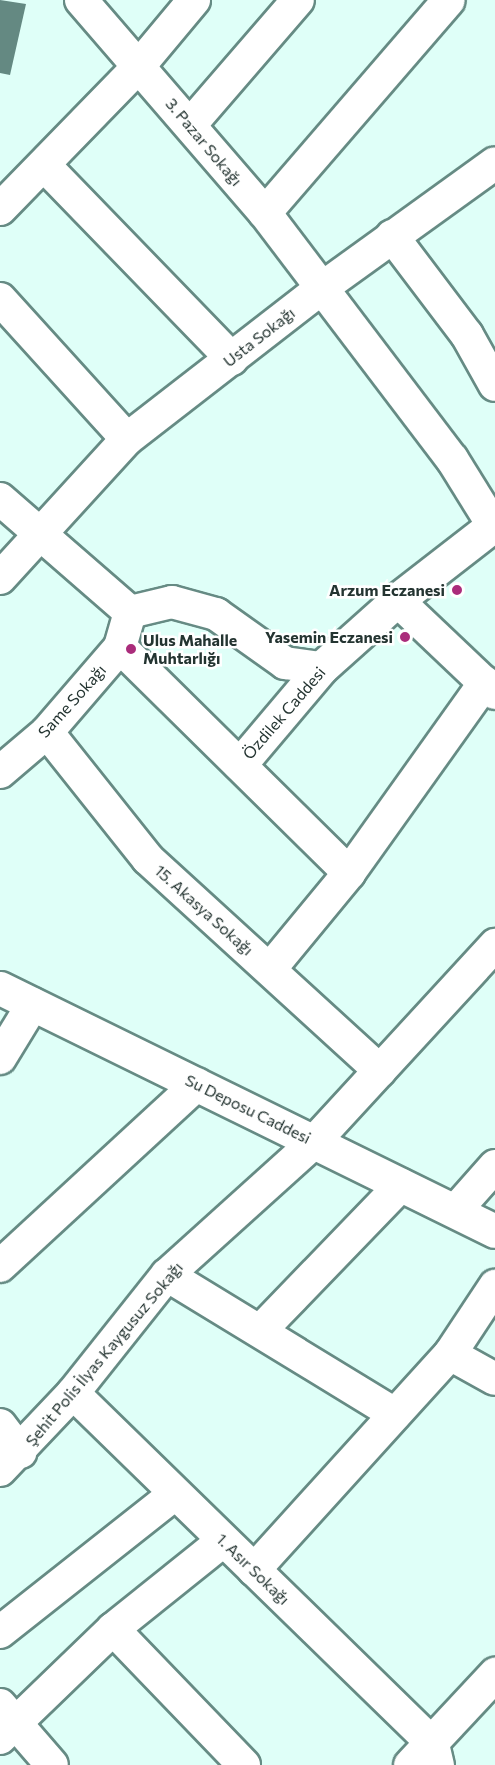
<!DOCTYPE html>
<meta charset="utf-8">
<style>
body{margin:0}
#map{position:relative;width:495px;height:1765px;overflow:hidden;background:#dffff8;font-family:Commissioner,sans-serif}
div>[style]{position:absolute}
.building>*{inset:0;background:#648982}
.roads{filter:drop-shadow(2px 0 #668b84) drop-shadow(-2px 0 #668b84) drop-shadow(0 2px #668b84) drop-shadow(0 -2px #668b84)}
.street>*{height:32px;margin:-16px;padding:0 16px;transform-origin:16px;border-radius:16px;background:#fff}
.secondary>*{height:33px;margin:-16.5px;padding:0 16.5px;transform-origin:16.5px;border-radius:16.5px;background:#fff}
.dots>*{width:16px;height:16px;translate:-50% -50%;box-sizing:border-box;border:3px solid #fff;border-radius:50%}
span{translate:-50% -50%;white-space:nowrap;text-align:center;line-height:1.15;-webkit-text-stroke:5px #fff;paint-order:stroke}
.street-label{font-size:16px;color:#243431}
.poi-label{font-size:16px;color:#243431;font-weight:700}
.right{translate:-100% -50%;text-align:right}
.left{translate:0 -50%;text-align:left}
</style>
<div id="map">
<div class="building">
<i style="clip-path:polygon(0 0,26px 4px,10px 75px,0 73px)"></i>
</div>
<div class="roads">
<div class="street">
<i style="left:81px;top:0;width:281px;rotate:49.2deg"></i>
<i style="left:265px;top:213px;width:309px;rotate:52.8deg"></i>
<i style="left:452px;top:459px;width:78px;rotate:58.2deg"></i>
<i style="left:190px;top:125px;width:165px;rotate:-49.2deg"></i>
<i style="left:44px;top:165px;width:270px;rotate:45.9deg"></i>
<i style="left:0;top:209px;width:199px;rotate:-45.8deg"></i>
<i style="left:139px;top:66px;width:86px;rotate:-50.2deg"></i>
<i style="left:265px;top:213px;width:281px;rotate:-49.2deg"></i>
<i style="left:392px;top:236px;width:124px;rotate:52.9deg"></i>
<i style="left:467px;top:335px;width:57px;rotate:60.8deg"></i>
<i style="left:0;top:299px;width:189px;rotate:47.8deg"></i>
<i style="left:0;top:499px;width:172px;rotate:41deg"></i>
<i style="left:0;top:578px;width:188px;rotate:-47.6deg"></i>
<i style="left:127px;top:439px;width:247px;rotate:-37.8deg"></i>
<i style="left:322px;top:288px;width:213px;rotate:-35.8deg"></i>
<i style="left:397px;top:600px;width:135px;rotate:43.5deg"></i>
<i style="left:120px;top:647px;width:322px;rotate:44.6deg"></i>
<i style="left:47px;top:732px;width:162px;rotate:51.5deg"></i>
<i style="left:148px;top:859px;width:314px;rotate:42.4deg"></i>
<i style="left:0;top:772px;width:62px;rotate:-40.4deg"></i>
<i style="left:47px;top:732px;width:112px;rotate:-49.3deg"></i>
<i style="left:120px;top:647px;width:36px;rotate:-74deg"></i>
<i style="left:130px;top:612px;width:43px;rotate:-13.4deg"></i>
<i style="left:172px;top:602px;width:46px;rotate:15.3deg"></i>
<i style="left:216px;top:614px;width:85px;rotate:35.4deg"></i>
<i style="left:285px;top:663px;width:36px;rotate:8deg"></i>
<i style="left:270px;top:969px;width:124px;rotate:-50.5deg"></i>
<i style="left:349px;top:873px;width:234px;rotate:-54.5deg"></i>
<i style="left:0;top:1058px;width:63px;rotate:-58.6deg"></i>
<i style="left:456px;top:1210px;width:59px;rotate:-48.4deg"></i>
<i style="left:0;top:1266px;width:268px;rotate:-42.7deg"></i>
<i style="left:167px;top:1275px;width:267px;rotate:31.4deg"></i>
<i style="left:260px;top:1331px;width:203px;rotate:-46deg"></i>
<i style="left:450px;top:1354px;width:51px;rotate:29.1deg"></i>
<i style="left:73px;top:1393px;width:503px;rotate:44.27deg"></i>
<i style="left:433px;top:1744px;width:22px;rotate:77deg"></i>
<i style="left:0;top:1425px;width:34px;rotate:53deg"></i>
<i style="left:0;top:1470px;width:106px;rotate:-46.5deg"></i>
<i style="left:73px;top:1393px;width:151px;rotate:-51.5deg"></i>
<i style="left:167px;top:1275px;width:198px;rotate:-42.1deg"></i>
<i style="left:314px;top:1142px;width:268px;rotate:-47.4deg"></i>
<i style="left:254px;top:1570px;width:292px;rotate:-47.8deg"></i>
<i style="left:450px;top:1354px;width:82px;rotate:-56.5deg"></i>
<i style="left:113px;top:1629px;width:189px;rotate:46.1deg"></i>
<i style="left:0;top:1632px;width:223px;rotate:-38.3deg"></i>
<i style="left:0;top:1705px;width:79px;rotate:49.1deg"></i>
<i style="left:0;top:1738px;width:157px;rotate:-44deg"></i>
<i style="left:113px;top:1629px;width:141px;rotate:-38.7deg"></i>
</div>
<div class="secondary">
<i style="left:240px;top:764px;width:126px;rotate:-49.8deg"></i>
<i style="left:321px;top:668px;width:102px;rotate:-41.8deg"></i>
<i style="left:397px;top:600px;width:124px;rotate:-37.8deg"></i>
<i style="left:0;top:988px;width:551px;rotate:26.15deg"></i>
<i style="left:410px;top:1765px;width:125px;rotate:-47deg"></i>
</div>
</div>
<div class="dots">
<i style="left:457px;top:590px;background:#aa2c7b"></i>
<i style="left:405px;top:637px;background:#aa2c7b"></i>
<i style="left:131px;top:649px;background:#aa2c7b"></i>
</div>
<div class="street-label">
<span style="left:204px;top:142px;rotate:50deg">3. Pazar Sokağı</span>
<span style="left:259px;top:337px;rotate:-38deg">Usta Sokağı</span>
<span style="left:72px;top:701px;rotate:-48deg">Same Sokağı</span>
<span style="left:284px;top:713px;rotate:-49deg">Özdilek Caddesi</span>
<span style="left:204px;top:910px;rotate:42deg">15. Akasya Sokağı</span>
<span style="left:248px;top:1109px;rotate:26deg">Su Deposu Caddesi</span>
<span style="left:104px;top:1354px;rotate:-50deg">Şehit Polis İlyas Kaygusuz Sokağı</span>
<span style="left:253px;top:1569px;rotate:44deg">1. Asır Sokağı</span>
</div>
<div class="poi-label">
<span class="right" style="left:445px;top:590px">Arzum Eczanesi</span>
<span class="right" style="left:393px;top:637px">Yasemin Eczanesi</span>
<span class="left" style="left:143px;top:649px">Ulus Mahalle<br>Muhtarlığı</span>
</div>
</div>
